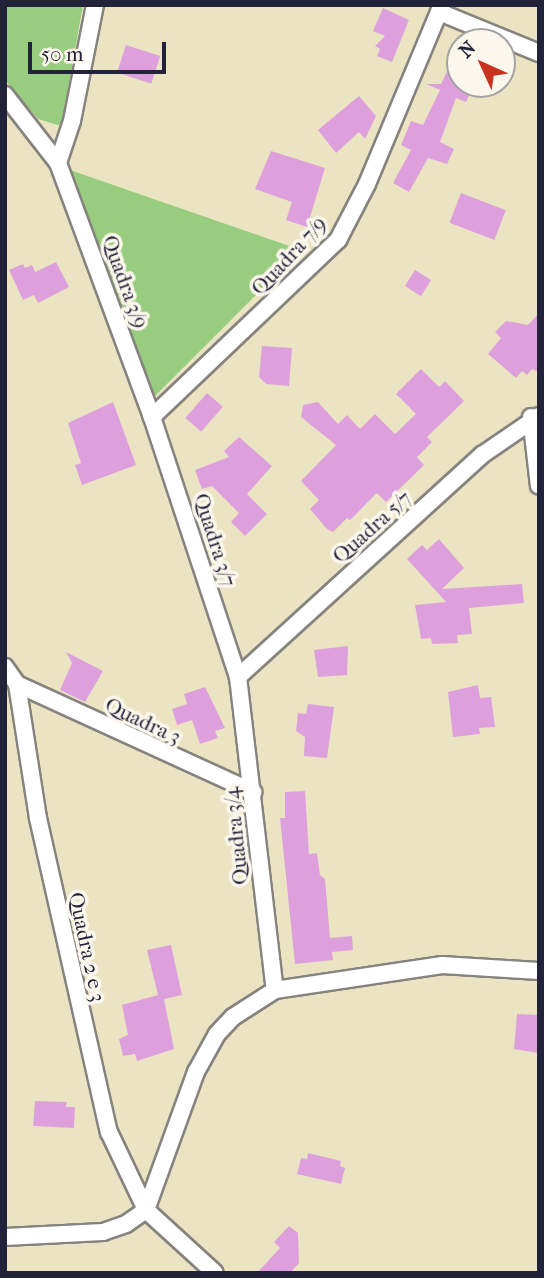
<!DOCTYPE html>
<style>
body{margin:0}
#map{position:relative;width:544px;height:1278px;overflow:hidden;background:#ebe4c3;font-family:"IM FELL French Canon",serif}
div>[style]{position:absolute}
.green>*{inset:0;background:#98cc7e}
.building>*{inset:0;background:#dea0dd;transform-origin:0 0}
.roads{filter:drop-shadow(2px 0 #86837f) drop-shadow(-2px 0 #86837f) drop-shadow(0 2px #86837f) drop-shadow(0 -2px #86837f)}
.street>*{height:16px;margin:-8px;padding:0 8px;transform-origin:8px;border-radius:8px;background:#fff}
span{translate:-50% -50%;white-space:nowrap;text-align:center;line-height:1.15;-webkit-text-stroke:7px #fbf7ec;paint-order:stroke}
.street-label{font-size:21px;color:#22223b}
.frame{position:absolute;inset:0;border:7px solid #22223b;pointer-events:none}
.north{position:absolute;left:446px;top:28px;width:70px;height:70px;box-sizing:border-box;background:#fbf7ec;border:2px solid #a4a2a5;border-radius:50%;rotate:315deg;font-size:19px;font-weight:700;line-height:28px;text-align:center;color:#22223b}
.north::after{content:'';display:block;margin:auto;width:24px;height:32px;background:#c8321e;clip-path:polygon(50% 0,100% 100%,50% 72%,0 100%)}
.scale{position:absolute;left:28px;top:42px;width:138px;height:32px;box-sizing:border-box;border:4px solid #22223b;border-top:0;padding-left:9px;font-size:21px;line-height:24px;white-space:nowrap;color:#22223b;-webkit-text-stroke:5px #fbf7ec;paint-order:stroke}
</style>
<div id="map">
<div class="green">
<i style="clip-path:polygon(5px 5px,83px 5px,62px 122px,58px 125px,38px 119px,5px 80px)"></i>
<i style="clip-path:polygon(70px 170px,301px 250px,154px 397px)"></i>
</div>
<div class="building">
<i style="clip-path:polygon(383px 8px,409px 20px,392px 62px,377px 56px,380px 49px,375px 46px,385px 36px,373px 31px)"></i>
<i style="clip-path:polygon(460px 44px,460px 84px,474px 84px,466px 102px,456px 98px,440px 142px,454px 149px,447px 164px,428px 158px,409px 192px,393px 183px,411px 150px,401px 145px,411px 121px,423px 125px,440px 90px,426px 84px,441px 84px)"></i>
<i style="left:126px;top:45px;width:36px;height:29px;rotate:18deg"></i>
<i style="clip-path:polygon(359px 96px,376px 116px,365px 139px,359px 132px,336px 153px,318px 130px)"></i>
<i style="clip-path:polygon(271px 151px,325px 168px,307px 227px,286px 220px,292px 202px,255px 189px)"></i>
<i style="left:461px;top:193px;width:48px;height:32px;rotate:21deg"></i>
<i style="clip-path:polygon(56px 262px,69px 287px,38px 303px,34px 295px,23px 300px,9px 270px,23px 264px,25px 268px,32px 265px,35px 272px)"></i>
<i style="left:415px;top:270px;width:19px;height:19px;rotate:32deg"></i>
<i style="clip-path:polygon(539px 313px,539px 372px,532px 369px,527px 375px,522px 371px,516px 378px,488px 354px,501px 338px,495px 332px,506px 321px,528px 325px)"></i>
<i style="clip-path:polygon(262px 346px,292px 348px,289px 386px,266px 384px,259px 377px)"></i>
<i style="clip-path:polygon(421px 369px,439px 387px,445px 381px,464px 401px,427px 437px,432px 442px,417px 457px,424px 465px,386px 502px,377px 493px,350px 520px,347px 518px,333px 532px,327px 529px,310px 509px,319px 500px,301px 481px,336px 445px,301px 417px,303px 405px,318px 402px,338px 424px,347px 415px,360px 429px,375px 414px,395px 434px,416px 414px,396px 394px)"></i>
<i style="left:207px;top:393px;width:21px;height:33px;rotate:41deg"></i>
<i style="clip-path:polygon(113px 402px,136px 465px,82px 485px,75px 465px,81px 463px,68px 423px)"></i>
<i style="clip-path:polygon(239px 437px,272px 466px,247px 494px,267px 514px,245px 536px,231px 522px,239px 513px,212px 486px,202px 489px,195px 470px,229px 457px,224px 451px)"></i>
<i style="clip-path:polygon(439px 539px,464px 568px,442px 589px,522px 584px,524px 603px,469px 608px,472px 634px,457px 635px,458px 643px,432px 644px,431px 638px,421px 639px,415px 605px,446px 602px,407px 559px,422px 545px,427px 550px)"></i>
<i style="clip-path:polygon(348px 646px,347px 675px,318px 677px,314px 650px)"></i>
<i style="clip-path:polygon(66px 652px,103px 671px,85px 702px,60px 690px,72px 663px)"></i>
<i style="clip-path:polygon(478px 685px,480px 698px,491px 697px,495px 727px,479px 728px,480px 734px,453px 737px,448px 692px)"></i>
<i style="clip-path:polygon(205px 687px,225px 728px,215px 731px,218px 738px,200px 744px,192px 720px,177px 725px,172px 709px,187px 704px,184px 694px)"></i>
<i style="clip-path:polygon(308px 704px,334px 707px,327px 758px,304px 756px,305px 737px,296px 731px,298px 713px,306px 714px)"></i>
<i style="clip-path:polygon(305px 791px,309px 854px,317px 853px,320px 875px,325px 879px,330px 938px,352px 936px,353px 950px,332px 952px,333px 960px,295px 964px,280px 818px,285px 818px,285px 792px)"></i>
<i style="clip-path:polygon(171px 945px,182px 995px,164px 999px,174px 1049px,137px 1061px,135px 1054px,123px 1056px,119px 1039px,128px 1035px,122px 1005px,158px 995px,147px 950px)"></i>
<i style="clip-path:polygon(517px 1014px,539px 1015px,538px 1053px,514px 1049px)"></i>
<i style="clip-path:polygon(35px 1101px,67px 1102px,66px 1107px,75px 1107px,74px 1128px,33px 1126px)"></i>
<i style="clip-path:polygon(308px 1153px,341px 1161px,340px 1166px,345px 1168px,341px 1184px,297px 1174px,301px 1158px,307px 1159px)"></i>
<i style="clip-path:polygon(289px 1226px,298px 1233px,299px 1263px,290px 1273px,257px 1273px,280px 1248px,274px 1242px)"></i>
</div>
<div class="roads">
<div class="street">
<i style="left:439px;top:12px;width:108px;rotate:22.3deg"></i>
<i style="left:5px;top:95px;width:86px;rotate:52.1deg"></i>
<i style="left:58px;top:163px;width:271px;rotate:69.7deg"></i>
<i style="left:152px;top:417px;width:274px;rotate:71.7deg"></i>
<i style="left:238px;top:677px;width:315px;rotate:83.3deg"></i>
<i style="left:58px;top:163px;width:44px;rotate:-71.6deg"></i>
<i style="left:72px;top:121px;width:118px;rotate:-78.8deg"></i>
<i style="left:152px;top:417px;width:257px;rotate:-43.6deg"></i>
<i style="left:338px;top:240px;width:63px;rotate:-62.6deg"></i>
<i style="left:367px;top:184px;width:194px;rotate:-67.3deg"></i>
<i style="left:531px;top:417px;width:69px;rotate:83.4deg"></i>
<i style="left:5px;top:667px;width:21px;rotate:55deg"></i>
<i style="left:17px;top:684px;width:136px;rotate:81.1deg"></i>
<i style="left:38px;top:818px;width:322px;rotate:77.3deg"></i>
<i style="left:109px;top:1132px;width:86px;rotate:64.6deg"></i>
<i style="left:146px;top:1210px;width:93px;rotate:42.4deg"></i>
<i style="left:238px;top:677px;width:330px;rotate:-42.3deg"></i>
<i style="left:482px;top:455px;width:69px;rotate:-34.4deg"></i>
<i style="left:17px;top:684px;width:260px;rotate:24.6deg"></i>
<i style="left:5px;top:1237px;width:98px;rotate:-2.9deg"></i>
<i style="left:103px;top:1232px;width:24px;rotate:-19deg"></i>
<i style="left:126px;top:1224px;width:24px;rotate:-35deg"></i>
<i style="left:146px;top:1210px;width:147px;rotate:-70.1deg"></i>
<i style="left:196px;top:1072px;width:43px;rotate:-61.1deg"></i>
<i style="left:217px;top:1034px;width:23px;rotate:-47deg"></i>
<i style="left:233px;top:1017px;width:50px;rotate:-32.7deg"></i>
<i style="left:275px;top:990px;width:169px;rotate:-8.5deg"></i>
<i style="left:442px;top:965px;width:97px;rotate:3.5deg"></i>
</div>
</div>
<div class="street-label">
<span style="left:289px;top:256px;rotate:-47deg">Quadra 7/9</span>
<span style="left:125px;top:282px;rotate:70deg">Quadra 3/9</span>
<span style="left:372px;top:527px;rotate:-42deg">Quadra 5/7</span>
<span style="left:215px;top:540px;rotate:72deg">Quadra 3/7</span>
<span style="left:143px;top:721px;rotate:25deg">Quadra 3</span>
<span style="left:236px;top:836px;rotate:-96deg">Quadra 3/4</span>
<span style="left:87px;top:947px;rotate:78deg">Quadra 2 e 3</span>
</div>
<div class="frame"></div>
<div class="north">N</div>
<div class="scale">50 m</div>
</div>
